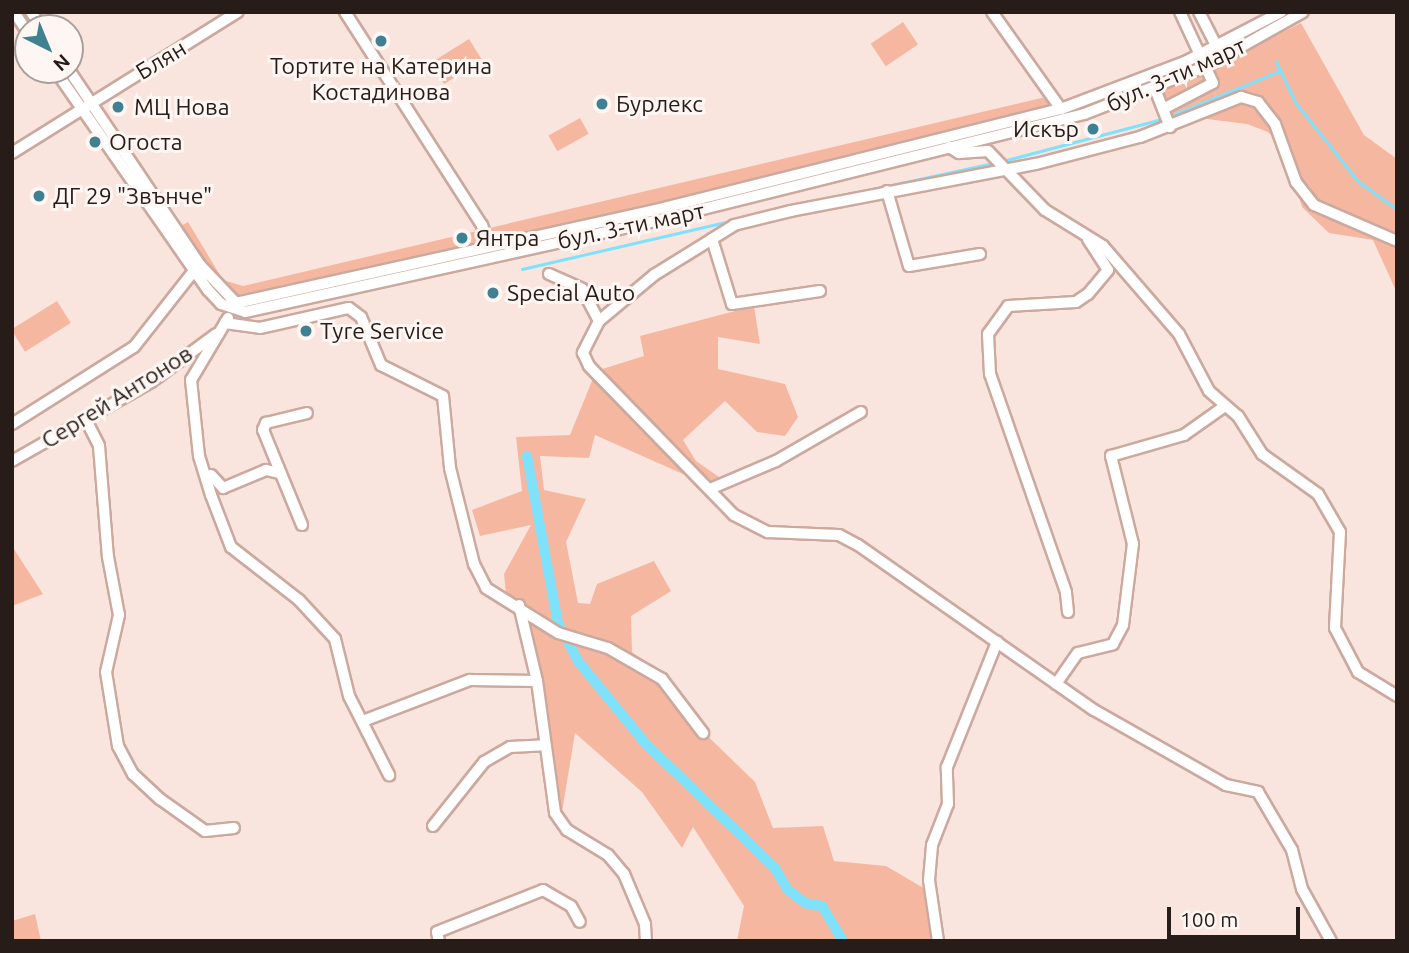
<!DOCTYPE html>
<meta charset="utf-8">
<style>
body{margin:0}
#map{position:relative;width:1409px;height:953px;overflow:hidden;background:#fae5de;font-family:Ubuntu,sans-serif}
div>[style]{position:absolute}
.green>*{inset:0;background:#f6b7a1;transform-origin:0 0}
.stream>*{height:2.5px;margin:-1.25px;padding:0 1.25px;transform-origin:1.25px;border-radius:1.25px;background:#7ee2fc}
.canal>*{height:10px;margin:-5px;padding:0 5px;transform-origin:5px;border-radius:5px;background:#7ee2fc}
.roads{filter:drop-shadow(2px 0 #cba99e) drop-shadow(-2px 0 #cba99e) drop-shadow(0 2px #cba99e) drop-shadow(0 -2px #cba99e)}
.minor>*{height:10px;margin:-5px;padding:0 5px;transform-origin:5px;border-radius:5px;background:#fff}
.dots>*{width:19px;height:19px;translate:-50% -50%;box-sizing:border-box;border:4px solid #fdf6f3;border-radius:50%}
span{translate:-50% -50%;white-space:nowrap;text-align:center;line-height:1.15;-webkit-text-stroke:6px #fdf6f3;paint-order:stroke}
.street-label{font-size:23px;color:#281c18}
.poi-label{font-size:23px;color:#281c18}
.left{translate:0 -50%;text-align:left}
.right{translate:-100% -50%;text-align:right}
.frame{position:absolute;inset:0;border:14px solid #281c18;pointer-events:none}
.north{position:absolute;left:14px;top:14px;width:70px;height:70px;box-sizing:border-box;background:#fdf6f3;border:2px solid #a89f9b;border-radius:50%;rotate:137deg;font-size:19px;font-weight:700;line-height:28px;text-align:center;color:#281c18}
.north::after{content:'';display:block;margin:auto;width:24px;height:32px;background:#3f8192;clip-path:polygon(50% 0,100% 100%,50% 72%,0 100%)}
.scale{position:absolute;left:1167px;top:907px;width:133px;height:32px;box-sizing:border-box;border:4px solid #281c18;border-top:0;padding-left:9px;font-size:21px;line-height:24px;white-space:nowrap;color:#281c18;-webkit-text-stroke:5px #fdf6f3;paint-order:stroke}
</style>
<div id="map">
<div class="green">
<i style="left:903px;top:22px;width:27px;height:39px;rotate:56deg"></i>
<i style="clip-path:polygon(1301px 23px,1364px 135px,1397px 159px,1397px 293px,1373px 240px,1329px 233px,1302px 207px,1285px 149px,1268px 132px,1247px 124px,1167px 114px,1159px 93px)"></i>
<i style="left:469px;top:39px;width:25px;height:45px;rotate:58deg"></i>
<i style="clip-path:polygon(1050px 96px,1061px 109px,655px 210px,236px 303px,175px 229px,188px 222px,223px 280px,243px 286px)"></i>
<i style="left:580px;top:118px;width:18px;height:36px;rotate:61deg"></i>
<i style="left:57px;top:301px;width:26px;height:54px;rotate:58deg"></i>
<i style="clip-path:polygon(754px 306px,760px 344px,718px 337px,718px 369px,785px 384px,798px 417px,785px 436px,757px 432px,725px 401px,683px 440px,696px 461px,719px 477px,710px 494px,692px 478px,595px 435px,589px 458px,540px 456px,544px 490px,586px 499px,566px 542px,578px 603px,590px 604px,597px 584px,654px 561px,671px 591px,631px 616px,632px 652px,664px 680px,690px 719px,755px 782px,773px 828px,823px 826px,834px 861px,886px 866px,927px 890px,935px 941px,737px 941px,744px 906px,693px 827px,682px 848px,642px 792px,575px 733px,562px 812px,551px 791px,523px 607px,506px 593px,504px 574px,531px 525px,480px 536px,472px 510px,522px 491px,516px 437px,570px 435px,596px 371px,644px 356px,640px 336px)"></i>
<i style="clip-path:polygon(12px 546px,43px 594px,12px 606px)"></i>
<i style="clip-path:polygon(35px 914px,41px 941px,12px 941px,12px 921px)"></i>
</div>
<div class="stream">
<i style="left:1276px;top:61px;width:47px;rotate:64.5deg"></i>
<i style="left:1296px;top:103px;width:100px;rotate:51.5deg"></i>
<i style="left:1358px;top:181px;width:48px;rotate:35.7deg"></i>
<i style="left:1168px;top:117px;width:120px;rotate:-22.5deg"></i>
<i style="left:1003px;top:161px;width:164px;rotate:-14.8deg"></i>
<i style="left:822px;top:200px;width:175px;rotate:-12.2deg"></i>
<i style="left:522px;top:269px;width:231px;rotate:-13deg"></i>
</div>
<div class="canal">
<i style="left:527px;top:456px;width:170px;rotate:79.5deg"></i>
<i style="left:558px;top:623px;width:43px;rotate:62.2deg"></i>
<i style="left:578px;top:661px;width:106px;rotate:50.7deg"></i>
<i style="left:645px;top:743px;width:180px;rotate:43.9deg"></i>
<i style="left:775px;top:868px;width:24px;rotate:60deg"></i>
<i style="left:787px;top:889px;width:23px;rotate:38deg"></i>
<i style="left:805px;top:903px;width:17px;rotate:10deg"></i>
<i style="left:822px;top:906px;width:41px;rotate:59deg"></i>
</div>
<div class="roads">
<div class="minor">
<i style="left:14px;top:12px;width:25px;rotate:56deg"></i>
<i style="left:31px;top:12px;width:19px;rotate:55deg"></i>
<i style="left:345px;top:12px;width:253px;rotate:57.3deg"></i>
<i style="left:482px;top:225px;width:21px;rotate:71deg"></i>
<i style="left:992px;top:12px;width:119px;rotate:54.6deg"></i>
<i style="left:1199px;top:12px;width:44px;rotate:62.9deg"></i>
<i style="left:55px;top:70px;width:268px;rotate:55.2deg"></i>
<i style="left:208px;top:290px;width:19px;rotate:47deg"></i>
<i style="left:221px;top:304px;width:25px;rotate:18deg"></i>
<i style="left:245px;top:312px;width:403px;rotate:-12.5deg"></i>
<i style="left:639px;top:225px;width:459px;rotate:-14deg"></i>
<i style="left:1084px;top:114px;width:132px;rotate:-21.3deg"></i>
<i style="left:1207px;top:66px;width:110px;rotate:-29.4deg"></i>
<i style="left:69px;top:70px;width:235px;rotate:56.1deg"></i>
<i style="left:200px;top:265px;width:52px;rotate:46.5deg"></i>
<i style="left:236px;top:303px;width:429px;rotate:-12.5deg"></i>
<i style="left:655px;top:210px;width:418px;rotate:-14deg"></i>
<i style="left:1061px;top:109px;width:133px;rotate:-20.8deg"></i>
<i style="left:1185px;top:62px;width:108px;rotate:-27.5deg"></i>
<i style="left:1155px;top:89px;width:41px;rotate:68.5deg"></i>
<i style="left:1163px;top:109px;width:56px;rotate:-27.5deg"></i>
<i style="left:1213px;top:83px;width:78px;rotate:-114.9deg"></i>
<i style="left:949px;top:147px;width:12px;rotate:31deg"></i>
<i style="left:959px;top:153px;width:29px;rotate:-4deg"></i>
<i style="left:988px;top:151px;width:82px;rotate:46deg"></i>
<i style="left:1045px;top:210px;width:68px;rotate:31.8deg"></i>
<i style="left:1103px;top:246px;width:116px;rotate:49.2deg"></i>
<i style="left:1179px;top:334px;width:64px;rotate:62.2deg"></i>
<i style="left:1209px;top:391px;width:38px;rotate:41deg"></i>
<i style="left:1238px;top:416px;width:45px;rotate:57.7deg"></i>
<i style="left:1262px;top:454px;width:69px;rotate:35.5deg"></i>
<i style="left:1318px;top:494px;width:44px;rotate:59.9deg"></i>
<i style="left:1340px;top:532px;width:96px;rotate:93deg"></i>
<i style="left:1335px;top:628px;width:50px;rotate:62.4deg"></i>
<i style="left:1358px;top:672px;width:46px;rotate:31.6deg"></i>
<i style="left:12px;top:153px;width:266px;rotate:-32deg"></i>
<i style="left:887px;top:191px;width:78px;rotate:73.7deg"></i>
<i style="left:909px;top:266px;width:72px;rotate:-9.6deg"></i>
<i style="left:549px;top:274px;width:36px;rotate:24deg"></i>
<i style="left:582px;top:289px;width:36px;rotate:62deg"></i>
<i style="left:599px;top:321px;width:36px;rotate:117deg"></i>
<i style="left:583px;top:353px;width:14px;rotate:65deg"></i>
<i style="left:589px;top:366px;width:208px;rotate:45.8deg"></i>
<i style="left:734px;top:515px;width:38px;rotate:27deg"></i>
<i style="left:768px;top:532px;width:71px;rotate:2.4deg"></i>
<i style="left:839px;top:535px;width:21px;rotate:28deg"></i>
<i style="left:858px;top:545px;width:288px;rotate:35deg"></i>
<i style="left:1094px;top:710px;width:152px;rotate:29.6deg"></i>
<i style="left:1226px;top:785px;width:33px;rotate:12deg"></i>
<i style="left:1258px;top:792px;width:67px;rotate:59.6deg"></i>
<i style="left:1292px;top:850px;width:40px;rotate:75.6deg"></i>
<i style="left:1302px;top:889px;width:60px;rotate:60.9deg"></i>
<i style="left:820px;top:291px;width:89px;rotate:171.6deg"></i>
<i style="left:732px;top:304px;width:68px;rotate:-107.1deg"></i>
<i style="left:712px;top:239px;width:26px;rotate:-32deg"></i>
<i style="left:734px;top:225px;width:59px;rotate:-13.8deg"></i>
<i style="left:791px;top:211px;width:249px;rotate:-10.9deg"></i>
<i style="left:1036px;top:164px;width:107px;rotate:-14.6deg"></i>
<i style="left:1140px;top:137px;width:109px;rotate:-21.6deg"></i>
<i style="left:1241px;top:97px;width:18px;rotate:16deg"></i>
<i style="left:1258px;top:102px;width:28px;rotate:52deg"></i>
<i style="left:1275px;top:124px;width:62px;rotate:70.1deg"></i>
<i style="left:1296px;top:182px;width:29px;rotate:52deg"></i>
<i style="left:1314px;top:205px;width:90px;rotate:23.4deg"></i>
<i style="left:228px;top:318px;width:72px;rotate:120.8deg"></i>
<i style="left:191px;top:380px;width:76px;rotate:84deg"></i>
<i style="left:199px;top:456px;width:41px;rotate:72.9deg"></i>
<i style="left:211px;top:495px;width:56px;rotate:69deg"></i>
<i style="left:231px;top:547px;width:86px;rotate:37.9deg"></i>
<i style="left:299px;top:600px;width:53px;rotate:47.3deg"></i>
<i style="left:335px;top:639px;width:59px;rotate:76.2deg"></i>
<i style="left:349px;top:696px;width:89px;rotate:63.1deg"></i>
<i style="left:599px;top:321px;width:72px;rotate:-39.9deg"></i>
<i style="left:654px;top:275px;width:68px;rotate:-31.8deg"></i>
<i style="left:225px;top:323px;width:35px;rotate:8deg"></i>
<i style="left:260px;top:328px;width:91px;rotate:-12.7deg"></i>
<i style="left:349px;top:308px;width:15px;rotate:37deg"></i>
<i style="left:361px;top:317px;width:52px;rotate:67.4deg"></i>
<i style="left:381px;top:365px;width:69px;rotate:26.6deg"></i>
<i style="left:443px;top:396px;width:72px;rotate:84.4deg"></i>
<i style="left:450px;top:468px;width:99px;rotate:76deg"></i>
<i style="left:474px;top:564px;width:27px;rotate:63deg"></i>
<i style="left:486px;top:588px;width:85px;rotate:32deg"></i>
<i style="left:558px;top:633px;width:52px;rotate:16.7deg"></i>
<i style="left:608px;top:648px;width:62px;rotate:29.9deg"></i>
<i style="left:662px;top:679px;width:68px;rotate:52.8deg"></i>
<i style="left:85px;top:418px;width:31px;rotate:63deg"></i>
<i style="left:99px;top:446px;width:111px;rotate:85.4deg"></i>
<i style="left:108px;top:557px;width:59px;rotate:79.3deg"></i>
<i style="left:119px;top:615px;width:58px;rotate:102.8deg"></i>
<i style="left:106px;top:672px;width:75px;rotate:80.8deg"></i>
<i style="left:118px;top:746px;width:32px;rotate:62deg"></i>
<i style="left:133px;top:774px;width:37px;rotate:43deg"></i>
<i style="left:160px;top:799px;width:55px;rotate:35.4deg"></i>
<i style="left:205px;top:831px;width:29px;rotate:-6deg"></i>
<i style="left:12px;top:424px;width:144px;rotate:-32.3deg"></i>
<i style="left:134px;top:347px;width:102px;rotate:-51.8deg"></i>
<i style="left:12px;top:461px;width:160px;rotate:-29.6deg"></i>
<i style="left:151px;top:382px;width:81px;rotate:-36.4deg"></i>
<i style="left:211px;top:475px;width:18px;rotate:47deg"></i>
<i style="left:223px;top:488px;width:47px;rotate:-22.7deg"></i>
<i style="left:266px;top:470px;width:13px;rotate:13deg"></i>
<i style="left:710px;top:489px;width:72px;rotate:-23deg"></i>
<i style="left:776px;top:461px;width:98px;rotate:-30deg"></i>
<i style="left:302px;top:525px;width:103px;rotate:-112.3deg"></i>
<i style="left:263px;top:430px;width:8px;rotate:-67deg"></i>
<i style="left:266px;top:423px;width:42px;rotate:-13.7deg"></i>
<i style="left:519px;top:605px;width:78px;rotate:76.7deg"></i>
<i style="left:537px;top:681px;width:133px;rotate:82.2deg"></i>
<i style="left:555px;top:813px;width:21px;rotate:55deg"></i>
<i style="left:567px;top:830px;width:48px;rotate:31.4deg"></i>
<i style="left:608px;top:855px;width:25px;rotate:50deg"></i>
<i style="left:624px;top:874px;width:54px;rotate:67.2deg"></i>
<i style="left:645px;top:924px;width:17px;rotate:87deg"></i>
<i style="left:1068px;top:612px;width:20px;rotate:-96deg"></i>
<i style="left:1066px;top:592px;width:231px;rotate:-109.2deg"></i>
<i style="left:990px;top:374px;width:40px;rotate:-92.9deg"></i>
<i style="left:988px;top:334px;width:34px;rotate:-54deg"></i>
<i style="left:1008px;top:306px;width:68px;rotate:-3.4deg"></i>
<i style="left:1076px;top:302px;width:14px;rotate:-34deg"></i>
<i style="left:1088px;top:294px;width:31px;rotate:-50deg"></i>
<i style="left:1108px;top:270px;width:37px;rotate:-123deg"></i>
<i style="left:1056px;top:684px;width:38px;rotate:-55deg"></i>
<i style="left:1078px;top:653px;width:36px;rotate:-14deg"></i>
<i style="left:1113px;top:644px;width:21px;rotate:-62deg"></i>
<i style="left:1123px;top:625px;width:82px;rotate:-83deg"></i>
<i style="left:1133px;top:544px;width:91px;rotate:-104deg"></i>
<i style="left:1111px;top:456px;width:76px;rotate:-16deg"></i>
<i style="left:1184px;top:435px;width:50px;rotate:-35.3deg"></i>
<i style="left:363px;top:721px;width:115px;rotate:-21deg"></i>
<i style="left:470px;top:680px;width:67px;rotate:0.9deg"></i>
<i style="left:433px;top:826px;width:82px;rotate:-51.4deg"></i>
<i style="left:484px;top:762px;width:30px;rotate:-30deg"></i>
<i style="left:510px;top:747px;width:35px;rotate:-3deg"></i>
<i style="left:439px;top:941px;width:9px;rotate:-103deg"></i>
<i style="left:437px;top:932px;width:114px;rotate:-21.6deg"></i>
<i style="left:543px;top:890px;width:32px;rotate:30deg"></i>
<i style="left:571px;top:906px;width:18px;rotate:61deg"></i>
<i style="left:938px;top:941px;width:62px;rotate:-98.4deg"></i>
<i style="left:929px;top:880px;width:35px;rotate:-85deg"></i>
<i style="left:932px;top:845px;width:44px;rotate:-68.7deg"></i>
<i style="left:948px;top:804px;width:37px;rotate:-92deg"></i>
<i style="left:947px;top:767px;width:135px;rotate:-68.2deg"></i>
</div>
</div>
<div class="dots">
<i style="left:381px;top:41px;background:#3f8192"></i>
<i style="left:602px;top:104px;background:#3f8192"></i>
<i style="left:118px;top:107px;background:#3f8192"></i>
<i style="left:1093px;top:129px;background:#3f8192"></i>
<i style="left:95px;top:142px;background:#3f8192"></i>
<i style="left:39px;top:196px;background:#3f8192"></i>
<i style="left:462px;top:238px;background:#3f8192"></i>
<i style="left:493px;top:293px;background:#3f8192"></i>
<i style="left:306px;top:331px;background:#3f8192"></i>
</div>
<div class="street-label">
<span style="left:161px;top:60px;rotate:-31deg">Блян</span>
<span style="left:1176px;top:75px;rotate:-24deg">бул. 3-ти март</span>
<span style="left:631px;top:226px;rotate:-12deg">бул. 3-ти март</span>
<span style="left:117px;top:397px;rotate:-32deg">Сергей Антонов</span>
</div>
<div class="poi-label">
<span style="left:381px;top:79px">Тортите на Катерина<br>Костадинова</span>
<span class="left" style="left:616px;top:104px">Бурлекс</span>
<span class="left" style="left:134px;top:107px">МЦ Нова</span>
<span class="right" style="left:1079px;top:129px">Искър</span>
<span class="left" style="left:109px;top:142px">Огоста</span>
<span class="left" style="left:53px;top:196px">ДГ 29 "Звънче"</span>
<span class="left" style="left:476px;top:238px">Янтра</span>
<span class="left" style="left:507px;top:293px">Special Auto</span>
<span class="left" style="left:320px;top:331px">Tyre Service</span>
</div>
<div class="frame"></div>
<div class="north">N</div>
<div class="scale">100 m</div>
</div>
